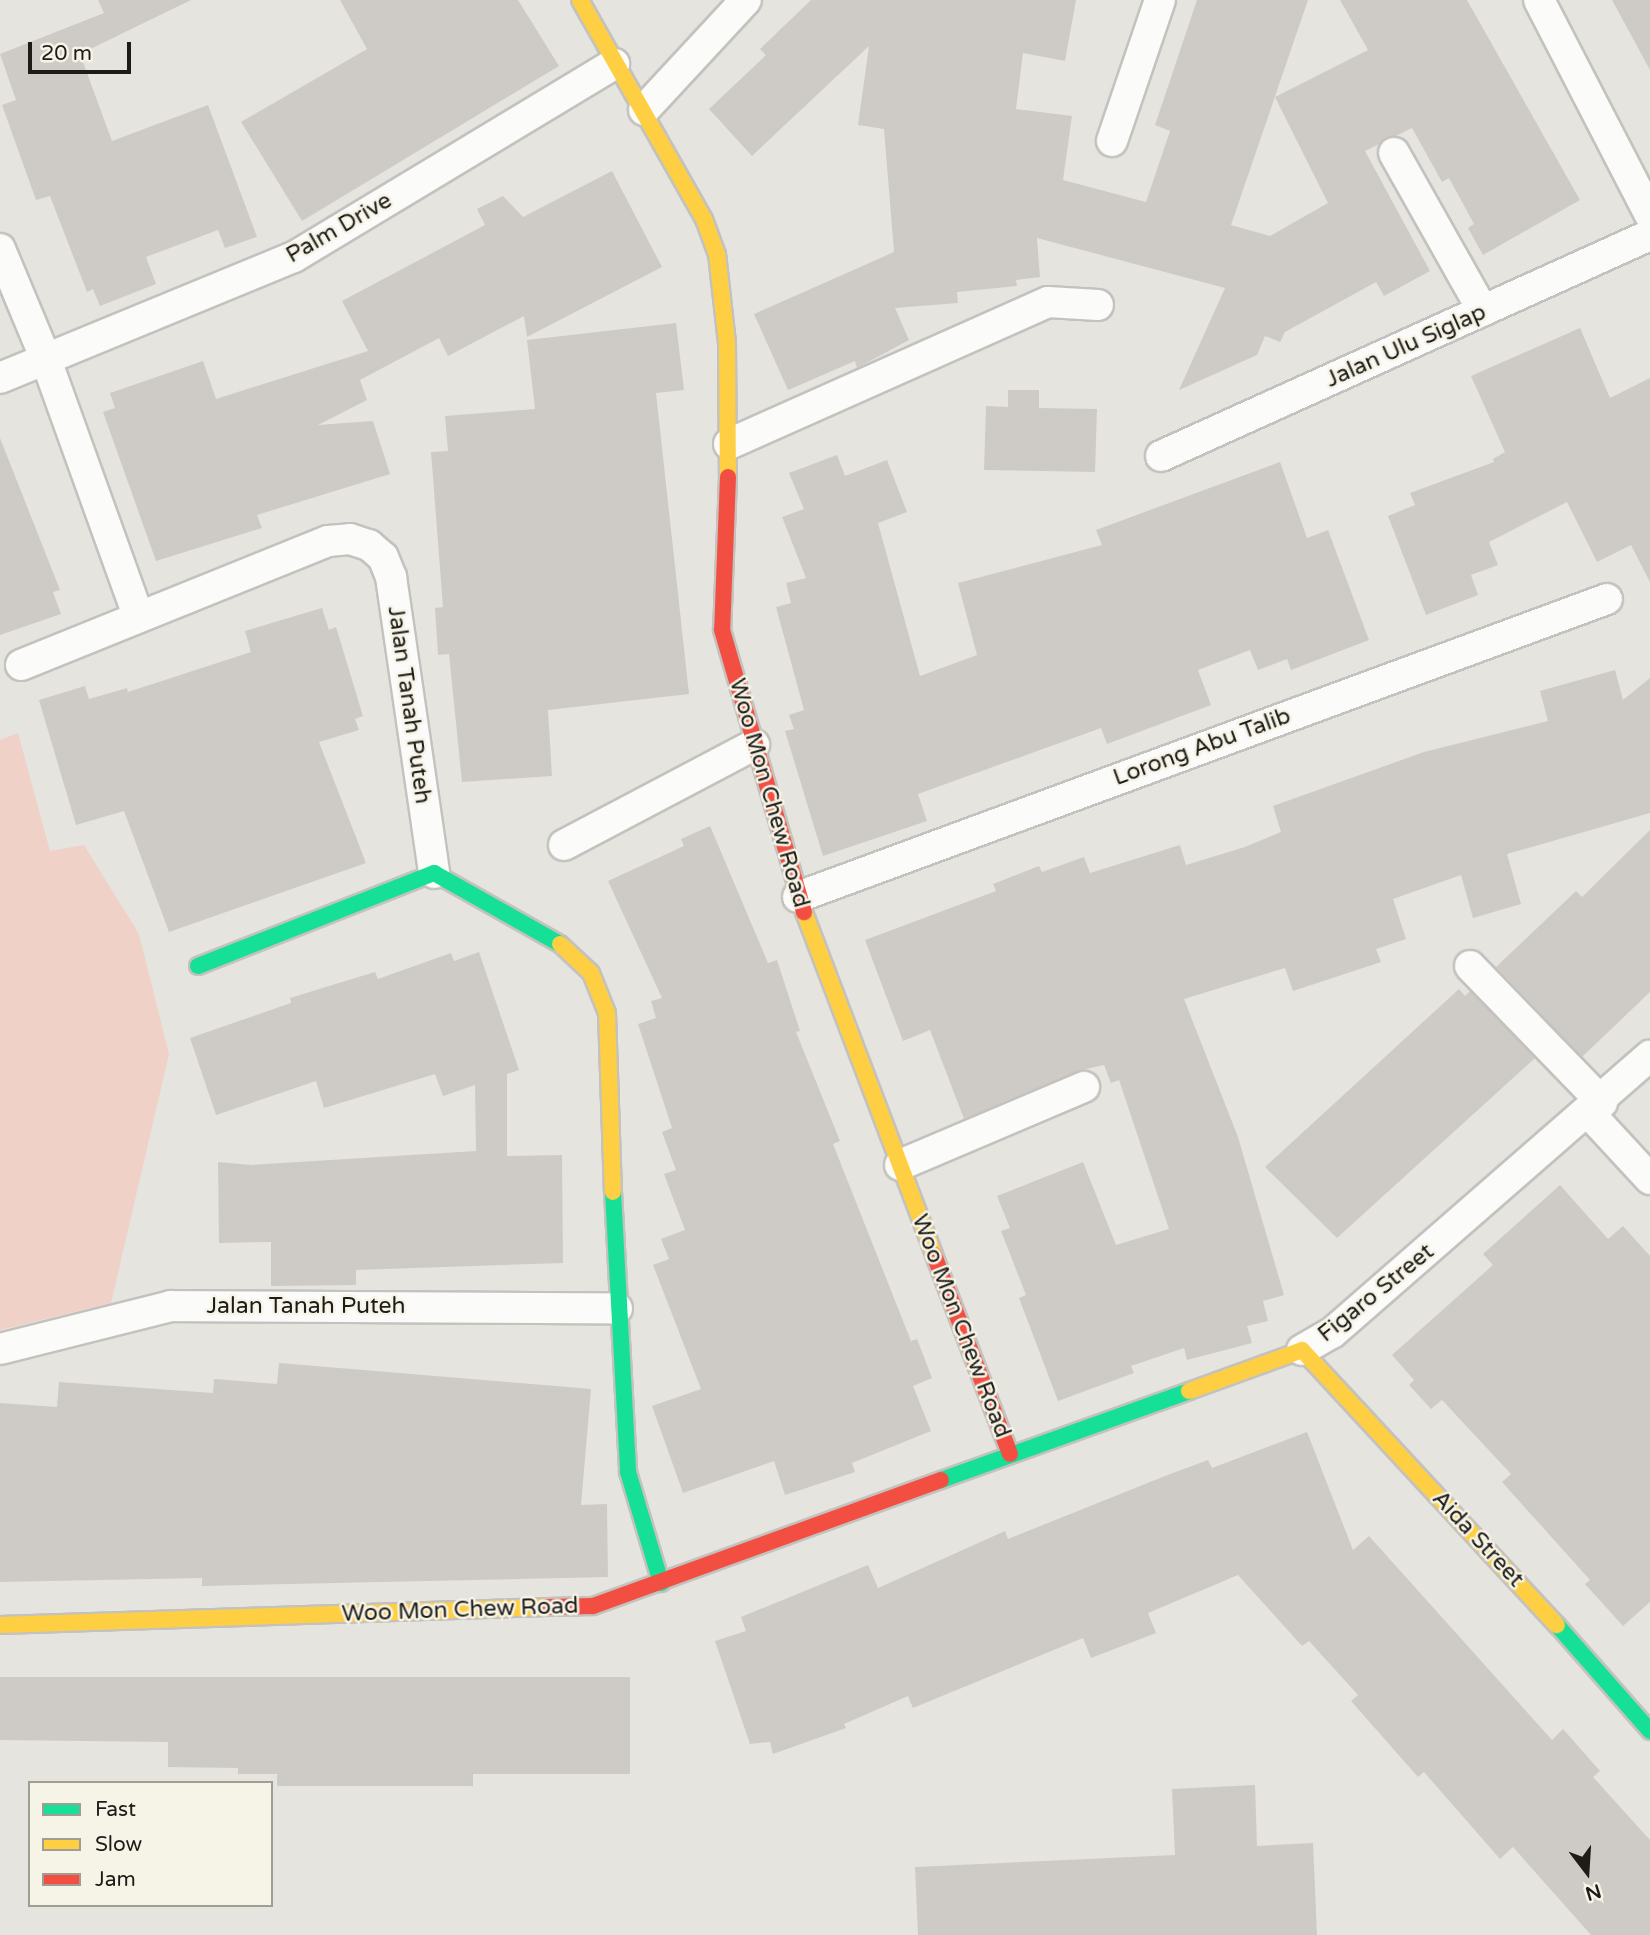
<!DOCTYPE html>
<style>
body{margin:0}
#map{position:relative;width:1650px;height:1935px;overflow:hidden;background:#e6e4de;font-family:"Varela Round",sans-serif}
div>[style]{position:absolute}
.green>*{inset:0;background:#f0d1c7}
.building>*{inset:0;background:#cecbc7}
.roads{filter:drop-shadow(2px 0 #c4c2be) drop-shadow(-2px 0 #c4c2be) drop-shadow(0 2px #c4c2be) drop-shadow(0 -2px #c4c2be)}
.street>*{height:30px;margin:-15px;padding:0 15px;transform-origin:15px;border-radius:15px;background:#fbfbfa}
.fast>*{height:16px;margin:-8px;padding:0 8px;transform-origin:8px;border-radius:8px;background:#16e098}
.slow>*{height:16px;margin:-8px;padding:0 8px;transform-origin:8px;border-radius:8px;background:#ffcf43}
.jam>*{height:16px;margin:-8px;padding:0 8px;transform-origin:8px;border-radius:8px;background:#f24e42}
span{translate:-50% -50%;white-space:nowrap;text-align:center;line-height:1.15;-webkit-text-stroke:5px #f6f3e7;paint-order:stroke}
.street-label{font-size:23px;color:#1d1c18}
.legend{position:absolute;left:28px;top:1781px;width:245px;height:126px;box-sizing:border-box;background:#f6f3e7;border:2px solid #9f9d94;margin:0;padding:9px 12px;list-style:none;font-size:21px;color:#1d1c18}
.legend li{display:flex;align-items:center;gap:14px;height:35px}
.legend b{width:35px;border:2px solid #9f9d94}
.north{position:absolute;left:1552px;top:1837px;width:70px;height:70px;-webkit-text-stroke:5px #f6f3e7;paint-order:stroke;rotate:163deg;font-size:19px;font-weight:700;line-height:28px;text-align:center;color:#1d1c18}
.north::after{content:'';display:block;margin:auto;width:24px;height:32px;background:#1d1c18;clip-path:polygon(50% 0,100% 100%,50% 72%,0 100%)}
.scale{position:absolute;left:28px;top:42px;width:103px;height:32px;box-sizing:border-box;border:4px solid #1d1c18;border-top:0;padding-left:9px;font-size:21px;line-height:24px;white-space:nowrap;color:#1d1c18;-webkit-text-stroke:5px #f6f3e7;paint-order:stroke}
</style>
<div id="map">
<div class="green">
<i style="clip-path:polygon(18px 733px,50px 851px,84px 845px,139px 934px,169px 1054px,111px 1303px,0 1330px,0 740px)"></i>
</div>
<div class="building">
<i style="clip-path:polygon(98px 0,191px 0,80px 54px,112px 141px,208px 105px,257px 237px,225px 248px,218px 230px,146px 257px,156px 284px,100px 306px,93px 289px,87px 292px,50px 196px,36px 200px,2px 105px,16px 100px,0 54px,104px 13px)"></i>
<i style="clip-path:polygon(340px 0,518px 0,559px 66px,302px 221px,241px 122px,367px 49px)"></i>
<i style="clip-path:polygon(811px 0,1076px 0,1065px 61px,1023px 53px,1016px 109px,1072px 116px,1063px 180px,1146px 202px,1170px 131px,1155px 125px,1197px 0,1308px 0,1231px 225px,1270px 236px,1328px 203px,1275px 97px,1368px 50px,1340px 0,1467px 0,1580px 200px,1483px 255px,1468px 228px,1474px 224px,1449px 178px,1442px 182px,1412px 128px,1365px 151px,1430px 271px,1384px 296px,1376px 282px,1285px 332px,1280px 342px,1265px 336px,1257px 355px,1179px 390px,1225px 288px,1037px 238px,1040px 277px,1016px 280px,1017px 286px,957px 292px,958px 303px,895px 308px,909px 340px,857px 368px,855px 361px,788px 390px,754px 314px,894px 252px,884px 129px,858px 125px,869px 46px,752px 156px,709px 109px,766px 55px,760px 49px)"></i>
<i style="clip-path:polygon(1612px 0,1650px 0,1650px 70px)"></i>
<i style="clip-path:polygon(612px 171px,662px 267px,527px 337px,524px 316px,448px 356px,439px 338px,360px 380px,367px 400px,318px 425px,373px 421px,390px 474px,257px 515px,262px 528px,156px 561px,103px 412px,115px 408px,110px 393px,203px 361px,216px 399px,368px 351px,342px 301px,485px 225px,477px 209px,503px 196px,523px 217px)"></i>
<i style="clip-path:polygon(676px 323px,684px 390px,656px 393px,689px 694px,548px 710px,552px 776px,462px 782px,449px 654px,438px 655px,435px 608px,443px 607px,431px 452px,448px 451px,445px 416px,535px 409px,527px 340px)"></i>
<i style="clip-path:polygon(1580px 328px,1610px 398px,1650px 378px,1650px 582px,1631px 545px,1597px 562px,1567px 502px,1489px 542px,1498px 565px,1471px 575px,1478px 595px,1426px 615px,1388px 516px,1415px 505px,1410px 493px,1494px 462px,1493px 459px,1505px 452px,1471px 376px)"></i>
<i style="clip-path:polygon(1008px 390px,1039px 390px,1039px 408px,1097px 409px,1095px 472px,984px 470px,986px 406px,1008px 407px)"></i>
<i style="clip-path:polygon(0 438px,60px 590px,53px 592px,61px 614px,0 635px)"></i>
<i style="clip-path:polygon(837px 455px,845px 476px,887px 460px,907px 512px,878px 523px,920px 676px,977px 655px,958px 583px,1102px 545px,1096px 530px,1280px 462px,1307px 538px,1328px 530px,1369px 640px,1291px 670px,1287px 659px,1258px 670px,1250px 650px,1198px 670px,1211px 705px,1107px 744px,1101px 728px,918px 794px,927px 821px,823px 856px,785px 731px,794px 729px,789px 715px,804px 710px,776px 607px,791px 603px,786px 583px,806px 578px,782px 517px,804px 509px,789px 473px)"></i>
<i style="clip-path:polygon(322px 608px,329px 630px,336px 627px,363px 716px,355px 719px,359px 730px,319px 742px,366px 863px,169px 932px,124px 811px,76px 825px,39px 700px,85px 686px,89px 699px,127px 688px,128px 692px,251px 652px,245px 631px)"></i>
<i style="clip-path:polygon(1615px 670px,1623px 700px,1650px 678px,1650px 813px,1507px 854px,1521px 904px,1473px 918px,1461px 875px,1393px 899px,1406px 939px,1376px 949px,1381px 962px,1293px 991px,1285px 968px,1184px 999px,1238px 1137px,1284px 1295px,1263px 1301px,1268px 1321px,1247px 1326px,1252px 1343px,1187px 1360px,1184px 1348px,1131px 1366px,1134px 1373px,1058px 1401px,1019px 1298px,1026px 1295px,1001px 1231px,1010px 1228px,997px 1196px,1083px 1162px,1116px 1245px,1169px 1229px,1119px 1080px,1111px 1083px,1104px 1065px,1078px 1071px,964px 1119px,930px 1030px,903px 1041px,865px 940px,996px 891px,993px 884px,1039px 866px,1042px 872px,1084px 857px,1090px 873px,1180px 845px,1186px 865px,1245px 847px,1281px 832px,1273px 806px,1424px 752px,1548px 721px,1540px 691px)"></i>
<i style="clip-path:polygon(710px 826px,768px 963px,777px 960px,800px 1031px,796px 1032px,840px 1141px,833px 1144px,911px 1341px,917px 1339px,932px 1378px,913px 1386px,931px 1431px,852px 1463px,855px 1472px,785px 1495px,774px 1461px,683px 1493px,652px 1406px,701px 1389px,653px 1265px,669px 1259px,661px 1239px,685px 1230px,664px 1174px,676px 1170px,662px 1132px,672px 1128px,638px 1024px,656px 1018px,651px 1001px,662px 998px,608px 881px,684px 846px,681px 839px)"></i>
<i style="clip-path:polygon(1650px 830px,1650px 992px,1582px 1057px,1496px 967px,1576px 891px,1582px 897px)"></i>
<i style="clip-path:polygon(479px 952px,519px 1070px,507px 1074px,507px 1156px,562px 1155px,563px 1263px,356px 1270px,356px 1285px,271px 1286px,271px 1242px,219px 1243px,218px 1162px,251px 1165px,476px 1151px,475px 1085px,443px 1096px,435px 1074px,324px 1108px,316px 1081px,216px 1115px,190px 1038px,291px 1003px,290px 998px,375px 972px,378px 979px,451px 953px,454px 961px)"></i>
<i style="clip-path:polygon(1459px 989px,1465px 996px,1470px 991px,1535px 1058px,1337px 1238px,1265px 1167px)"></i>
<i style="clip-path:polygon(1560px 1185px,1608px 1239px,1623px 1226px,1650px 1256px,1650px 1602px,1623px 1626px,1585px 1584px,1590px 1580px,1502px 1482px,1511px 1474px,1442px 1400px,1431px 1409px,1409px 1385px,1414px 1380px,1392px 1355px,1493px 1265px,1483px 1254px)"></i>
<i style="clip-path:polygon(279px 1363px,591px 1389px,581px 1505px,607px 1504px,608px 1577px,202px 1586px,202px 1578px,0 1582px,0 1403px,57px 1407px,59px 1382px,213px 1393px,214px 1379px,277px 1384px)"></i>
<i style="clip-path:polygon(1307px 1432px,1353px 1550px,1369px 1536px,1552px 1740px,1563px 1729px,1600px 1771px,1593px 1777px,1650px 1840px,1650px 1935px,1591px 1935px,1513px 1847px,1500px 1859px,1424px 1772px,1418px 1777px,1351px 1701px,1358px 1695px,1309px 1641px,1302px 1646px,1238px 1575px,1148px 1613px,1156px 1633px,1091px 1658px,1083px 1638px,913px 1708px,908px 1696px,844px 1724px,846px 1728px,773px 1754px,770px 1742px,750px 1744px,715px 1641px,746px 1631px,741px 1617px,868px 1565px,878px 1588px,1005px 1531px,1008px 1539px,1165px 1476px,1208px 1460px,1212px 1468px)"></i>
<i style="clip-path:polygon(0 1677px,630px 1677px,630px 1774px,473px 1774px,473px 1786px,277px 1786px,277px 1774px,238px 1774px,238px 1768px,168px 1767px,168px 1742px,0 1740px)"></i>
<i style="clip-path:polygon(1255px 1785px,1257px 1846px,1313px 1843px,1317px 1935px,918px 1935px,915px 1867px,1175px 1855px,1172px 1789px)"></i>
</div>
<div class="roads">
<div class="street">
<i style="left:1539px;top:0;width:242px;rotate:62.7deg"></i>
<i style="left:644px;top:110px;width:150px;rotate:-47.2deg"></i>
<i style="left:1112px;top:141px;width:149px;rotate:-71.2deg"></i>
<i style="left:1394px;top:153px;width:181px;rotate:60.6deg"></i>
<i style="left:0;top:249px;width:117px;rotate:67.4deg"></i>
<i style="left:45px;top:357px;width:275px;rotate:70.2deg"></i>
<i style="left:0;top:378px;width:318px;rotate:-22.4deg"></i>
<i style="left:294px;top:257px;width:374px;rotate:-31.1deg"></i>
<i style="left:729px;top:444px;width:349px;rotate:-24deg"></i>
<i style="left:1048px;top:302px;width:50px;rotate:3.4deg"></i>
<i style="left:1161px;top:456px;width:537px;rotate:-24.32deg"></i>
<i style="left:21px;top:665px;width:331px;rotate:-22deg"></i>
<i style="left:328px;top:541px;width:22px;rotate:-5deg"></i>
<i style="left:350px;top:539px;width:20px;rotate:18deg"></i>
<i style="left:369px;top:545px;width:18px;rotate:41deg"></i>
<i style="left:383px;top:557px;width:22px;rotate:68deg"></i>
<i style="left:391px;top:577px;width:299px;rotate:81.7deg"></i>
<i style="left:564px;top:845px;width:215px;rotate:-27.8deg"></i>
<i style="left:798px;top:897px;width:862px;rotate:-20.22deg"></i>
<i style="left:1470px;top:966px;width:190px;rotate:45.9deg"></i>
<i style="left:1589px;top:1113px;width:90px;rotate:47.3deg"></i>
<i style="left:900px;top:1165px;width:200px;rotate:-23deg"></i>
<i style="left:0;top:1349px;width:176px;rotate:-14.1deg"></i>
<i style="left:171px;top:1306px;width:446px;rotate:0.3deg"></i>
<i style="left:1302px;top:1350px;width:34px;rotate:-30deg"></i>
<i style="left:1332px;top:1333px;width:422px;rotate:-41.1deg"></i>
</div>
<div class="fast">
<i style="left:198px;top:966px;width:254px;rotate:-21.5deg"></i>
<i style="left:434px;top:873px;width:145px;rotate:29.4deg"></i>
<i style="left:613px;top:1192px;width:280px;rotate:86.9deg"></i>
<i style="left:628px;top:1472px;width:116px;rotate:73.4deg"></i>
<i style="left:941px;top:1480px;width:263px;rotate:-19.7deg"></i>
<i style="left:1557px;top:1625px;width:141px;rotate:48.7deg"></i>
</div>
<div class="slow">
<i style="left:580px;top:0;width:252px;rotate:60.5deg"></i>
<i style="left:704px;top:219px;width:37px;rotate:70deg"></i>
<i style="left:717px;top:254px;width:90px;rotate:83.6deg"></i>
<i style="left:727px;top:343px;width:134px;rotate:89.6deg"></i>
<i style="left:804px;top:912px;width:367px;rotate:69.2deg"></i>
<i style="left:560px;top:944px;width:42px;rotate:43.1deg"></i>
<i style="left:591px;top:973px;width:43px;rotate:68.2deg"></i>
<i style="left:607px;top:1013px;width:179px;rotate:88.1deg"></i>
<i style="left:1189px;top:1391px;width:120px;rotate:-19.9deg"></i>
<i style="left:1302px;top:1350px;width:375px;rotate:47.2deg"></i>
<i style="left:0;top:1625px;width:547px;rotate:-1.88deg"></i>
</div>
<div class="jam">
<i style="left:728px;top:477px;width:153px;rotate:92.2deg"></i>
<i style="left:722px;top:630px;width:294px;rotate:73.8deg"></i>
<i style="left:934px;top:1255px;width:213px;rotate:69.1deg"></i>
<i style="left:547px;top:1607px;width:46px;rotate:-1.2deg"></i>
<i style="left:593px;top:1606px;width:370px;rotate:-19.9deg"></i>
</div>
</div>
<div class="street-label">
<span style="left:339px;top:228px;rotate:-30deg">Palm Drive</span>
<span style="left:1406px;top:346px;rotate:-24deg">Jalan Ulu Siglap</span>
<span style="left:409px;top:705px;rotate:82deg">Jalan Tanah Puteh</span>
<span style="left:1202px;top:747px;rotate:-20deg">Lorong Abu Talib</span>
<span style="left:769px;top:793px;rotate:74deg">Woo Mon Chew Road</span>
<span style="left:1376px;top:1293px;rotate:-39deg">Figaro Street</span>
<span style="left:306px;top:1306px">Jalan Tanah Puteh</span>
<span style="left:961px;top:1326px;rotate:69deg">Woo Mon Chew Road</span>
<span style="left:1478px;top:1539px;rotate:47deg">Aida Street</span>
<span style="left:460px;top:1610px;rotate:-2deg">Woo Mon Chew Road</span>
</div>
<ul class="legend">
<li><b style="height:9px;background:#16e098"></b>Fast</li>
<li><b style="height:9px;background:#ffcf43"></b>Slow</li>
<li><b style="height:9px;background:#f24e42"></b>Jam</li>
</ul>
<div class="north">N</div>
<div class="scale">20 m</div>
</div>
